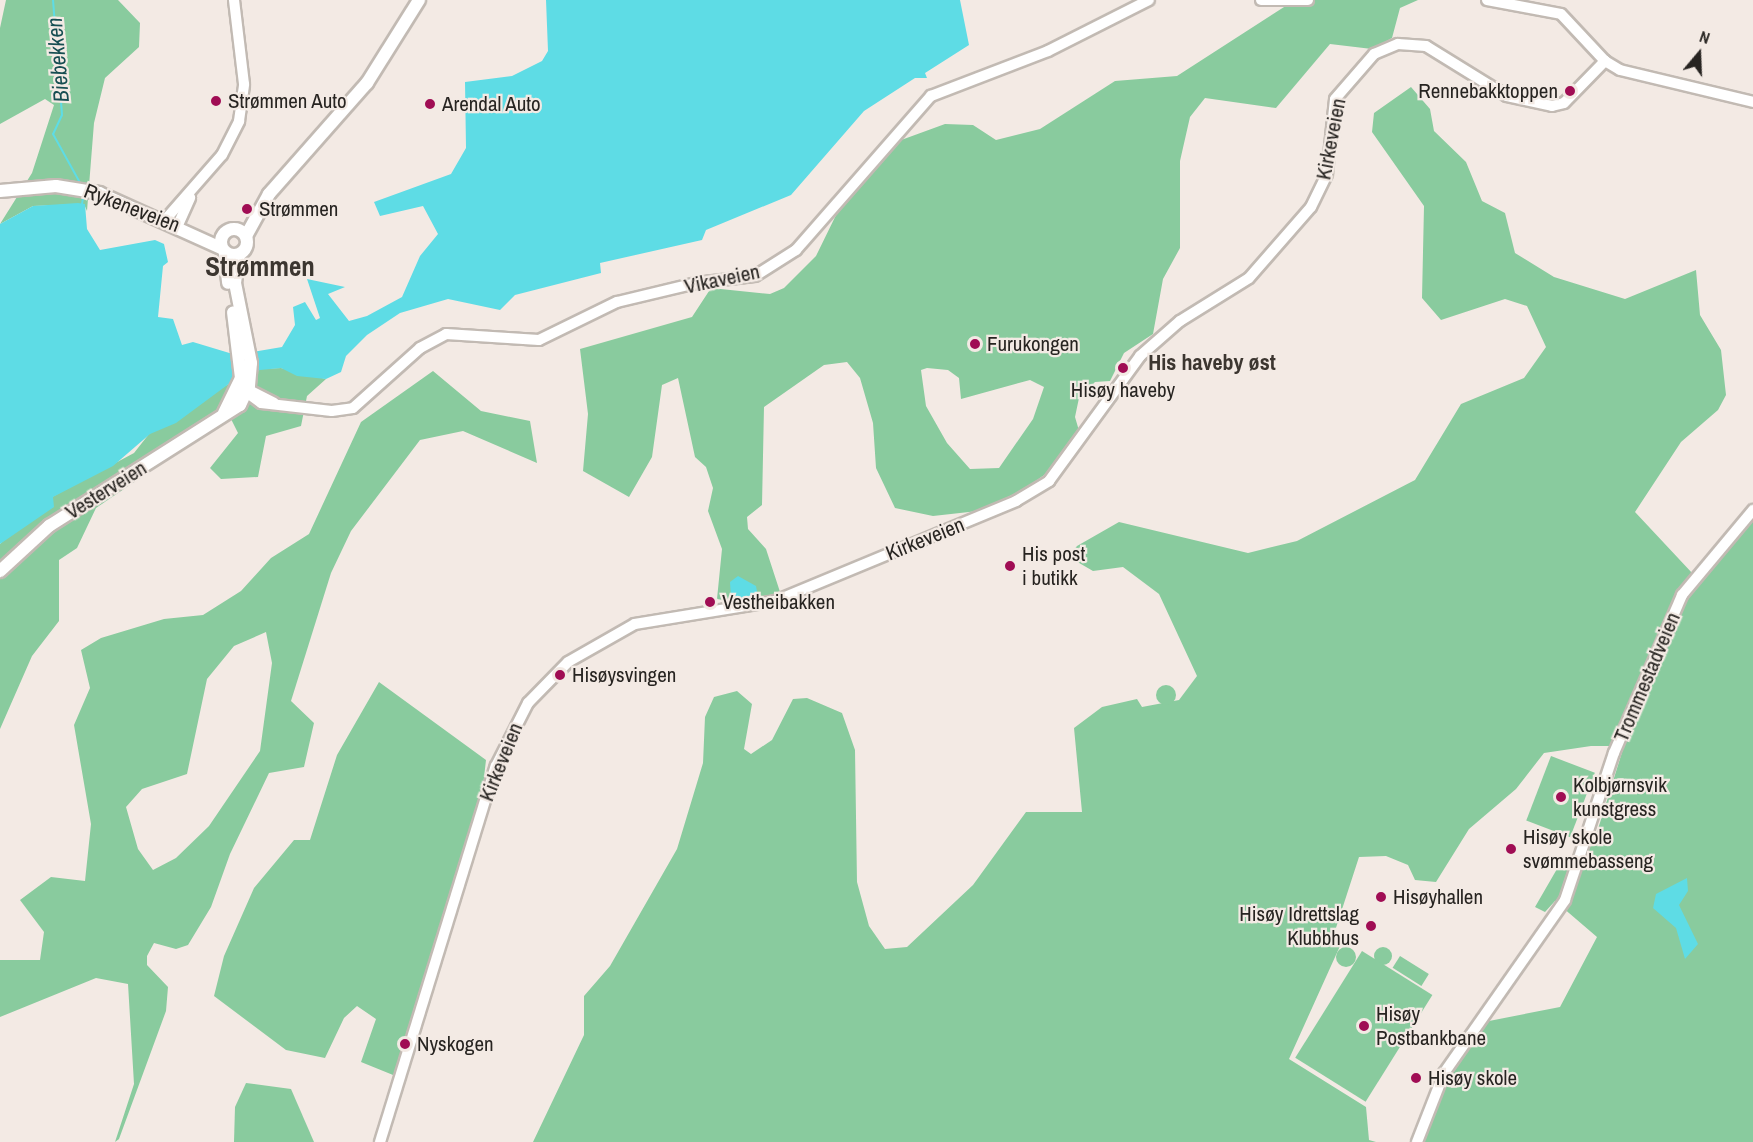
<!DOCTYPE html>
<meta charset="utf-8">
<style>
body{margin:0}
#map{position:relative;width:1753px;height:1142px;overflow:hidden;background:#f3eae4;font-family:"Archivo Narrow",sans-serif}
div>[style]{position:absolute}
.green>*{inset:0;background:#89cb9e;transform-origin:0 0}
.round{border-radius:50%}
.water>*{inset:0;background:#5edce5}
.stream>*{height:2px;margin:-1px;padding:0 1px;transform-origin:1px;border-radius:1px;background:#5edce5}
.roads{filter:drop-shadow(2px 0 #c2bab3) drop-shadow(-2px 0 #c2bab3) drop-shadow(0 2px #c2bab3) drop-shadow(0 -2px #c2bab3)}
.secondary>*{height:10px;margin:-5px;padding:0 5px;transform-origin:5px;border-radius:5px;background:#fff}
.primary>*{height:12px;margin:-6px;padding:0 6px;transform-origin:6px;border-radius:6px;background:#fff}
.primary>.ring{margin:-6px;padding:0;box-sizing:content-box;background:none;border:12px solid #fff;border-radius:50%}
.dots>*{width:16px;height:16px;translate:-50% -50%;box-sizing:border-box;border:3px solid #f3eae4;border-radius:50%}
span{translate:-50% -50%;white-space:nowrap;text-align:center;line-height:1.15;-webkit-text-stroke:4.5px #f3eae4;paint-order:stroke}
.poi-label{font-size:21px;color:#272421}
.right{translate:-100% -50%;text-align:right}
.left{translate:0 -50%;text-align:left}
.street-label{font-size:21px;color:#272421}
.water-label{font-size:22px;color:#174e52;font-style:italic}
.neighbourhood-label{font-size:22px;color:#3c3630;font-weight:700}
.district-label{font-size:27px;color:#3c3630;font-weight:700}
.north{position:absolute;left:1669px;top:24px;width:60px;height:60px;-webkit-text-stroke:4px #f3eae4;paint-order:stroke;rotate:19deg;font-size:16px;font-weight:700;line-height:24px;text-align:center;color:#272421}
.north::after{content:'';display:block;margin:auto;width:21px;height:27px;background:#272421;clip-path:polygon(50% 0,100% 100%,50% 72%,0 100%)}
</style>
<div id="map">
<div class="green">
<i style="clip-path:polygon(6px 0,118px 0,140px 23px,139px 47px,105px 78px,94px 123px,87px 211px,84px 204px,33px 206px,0 224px,32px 173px,54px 105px,45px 99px,0 124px,0 28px)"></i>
<i style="clip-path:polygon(evenodd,1295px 0,1418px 0,1400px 8px,1392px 38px,1372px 49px,1330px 44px,1276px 108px,1205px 98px,1190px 117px,1180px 161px,1180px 248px,1163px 279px,1153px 334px,1124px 353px,1110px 381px,1095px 382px,1079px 398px,1075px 417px,1080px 434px,1055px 467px,1025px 489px,978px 511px,933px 516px,895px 508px,876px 468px,873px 423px,860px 378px,847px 362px,824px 365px,764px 407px,762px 505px,747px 517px,748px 529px,766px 549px,781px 595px,743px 603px,717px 599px,722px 549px,708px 511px,713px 488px,706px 467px,695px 457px,678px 378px,662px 385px,652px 457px,629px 497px,583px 471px,588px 414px,580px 349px,692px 317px,711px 288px,770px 294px,784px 288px,816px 256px,838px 211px,893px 143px,945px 124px,973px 125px,996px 140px,1040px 129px,1115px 81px,1177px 76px,1295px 0,927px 368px,948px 370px,959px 378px,961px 399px,1030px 380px,1044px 387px,1033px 419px,999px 468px,970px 469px,947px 443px,926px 406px,921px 370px,927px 368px)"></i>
<i style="clip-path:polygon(1411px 87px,1430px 109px,1434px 131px,1466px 162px,1482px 201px,1505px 213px,1515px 253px,1554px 277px,1625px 299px,1696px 270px,1700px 315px,1721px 350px,1726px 395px,1718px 410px,1681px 442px,1635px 512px,1693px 574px,1753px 512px,1753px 1142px,1424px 1142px,1437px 1099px,1484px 1022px,1560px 1007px,1597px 937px,1555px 901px,1545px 912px,1535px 907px,1561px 862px,1593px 845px,1624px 746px,1591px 746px,1544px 753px,1516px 789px,1469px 829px,1436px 882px,1415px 880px,1408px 865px,1386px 856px,1359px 857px,1334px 934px,1340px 946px,1289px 1059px,1366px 1107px,1369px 1140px,1376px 1142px,533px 1142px,584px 1035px,584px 996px,610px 966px,677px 849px,703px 763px,705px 717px,714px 697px,737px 691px,752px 704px,744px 749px,751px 754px,772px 740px,793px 699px,807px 698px,842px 713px,855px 750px,857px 882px,869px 926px,885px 949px,907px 947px,973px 885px,1026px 812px,1082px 812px,1074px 728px,1102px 707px,1137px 699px,1142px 707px,1179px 700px,1197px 676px,1159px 594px,1123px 567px,1093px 571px,1074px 560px,1070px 555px,1077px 546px,1119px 522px,1248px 553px,1297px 541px,1415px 480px,1461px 404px,1524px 378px,1546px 347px,1527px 306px,1505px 299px,1441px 320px,1422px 298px,1424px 206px,1372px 132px,1374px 113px)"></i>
<i style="clip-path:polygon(281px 368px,326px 379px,307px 396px,301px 426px,266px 436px,258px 477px,221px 479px,210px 468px,238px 433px,230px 417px,96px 508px,77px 548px,59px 560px,59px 621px,32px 656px,0 729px,0 544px,52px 497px,134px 453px,149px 434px,230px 383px,260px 369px)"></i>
<i style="clip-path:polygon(evenodd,433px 371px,481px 411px,530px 421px,537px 463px,463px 431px,420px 440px,351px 531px,331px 573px,291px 701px,314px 723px,304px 767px,269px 773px,230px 854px,211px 907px,188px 945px,176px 949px,154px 943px,147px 956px,147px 965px,168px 987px,166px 1011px,119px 1139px,115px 1142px,134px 1084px,128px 984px,96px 978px,0 1017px,0 960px,40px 960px,44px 932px,20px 900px,51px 877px,85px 881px,91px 824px,74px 725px,90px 688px,81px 650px,101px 638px,164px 619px,203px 615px,241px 591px,271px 558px,309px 534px,361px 422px,433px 371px,266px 632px,272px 663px,260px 751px,209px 826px,176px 858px,153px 870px,138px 849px,126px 807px,142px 789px,187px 774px,207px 679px,234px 646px,266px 632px)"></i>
<i style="clip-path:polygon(379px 682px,486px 760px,481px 804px,398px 1077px,361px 1062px,376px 1019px,357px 1006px,344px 1018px,325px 1058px,286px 1050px,214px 996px,224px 956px,254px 888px,294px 840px,310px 840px,337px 755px)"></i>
<i class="round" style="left:1156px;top:685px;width:20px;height:20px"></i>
<i style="left:1551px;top:756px;width:47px;height:69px;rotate:21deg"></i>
<i class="round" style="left:1336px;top:947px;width:20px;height:20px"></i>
<i class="round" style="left:1374px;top:947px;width:18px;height:18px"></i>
<i style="left:1362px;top:951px;width:83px;height:126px;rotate:32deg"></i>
<i style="left:1400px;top:956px;width:34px;height:14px;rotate:32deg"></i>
<i style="clip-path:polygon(246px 1083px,291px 1089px,314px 1142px,234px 1142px,235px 1107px)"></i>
</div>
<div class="water">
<i style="clip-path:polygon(546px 0,960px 0,969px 45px,925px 73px,927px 78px,915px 78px,864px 111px,791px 195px,706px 230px,702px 240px,600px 263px,601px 273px,515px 295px,500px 310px,448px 299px,400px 313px,367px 335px,346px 356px,341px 372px,326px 379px,297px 376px,281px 368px,260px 370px,230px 383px,176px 423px,150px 434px,113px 466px,53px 497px,54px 507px,0 544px,0 224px,33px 206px,78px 203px,85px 204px,87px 229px,100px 250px,155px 240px,164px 244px,168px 262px,163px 266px,158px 317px,173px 319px,182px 345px,193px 342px,236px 355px,282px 347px,295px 325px,293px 307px,305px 302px,316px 320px,320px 318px,307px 279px,345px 287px,328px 294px,349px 321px,367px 316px,402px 297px,420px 256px,438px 234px,423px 206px,380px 216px,374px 202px,451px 174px,466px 148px,465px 82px,512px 76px,542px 61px,548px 51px)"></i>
<i style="clip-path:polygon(738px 576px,756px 586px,758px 597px,731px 598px,730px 582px)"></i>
<i style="clip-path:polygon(1687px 878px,1688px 891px,1679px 905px,1698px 944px,1685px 959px,1676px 928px,1653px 908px,1656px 894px)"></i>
</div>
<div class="stream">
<i style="left:53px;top:0;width:115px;rotate:85.5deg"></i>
<i style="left:62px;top:115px;width:21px;rotate:115deg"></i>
<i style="left:53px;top:134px;width:54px;rotate:61deg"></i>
<i style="left:82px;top:204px;width:6px;rotate:-81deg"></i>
</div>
<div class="roads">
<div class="secondary">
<i style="left:1261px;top:0;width:47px"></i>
<i style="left:1487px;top:0;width:75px;rotate:10.7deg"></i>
<i style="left:1561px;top:14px;width:64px;rotate:46.9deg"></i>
<i style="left:1605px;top:61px;width:17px;rotate:31deg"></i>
<i style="left:1620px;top:70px;width:137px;rotate:13.5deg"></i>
<i style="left:165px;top:220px;width:86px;rotate:-48.8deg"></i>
<i style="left:222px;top:155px;width:38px;rotate:-63deg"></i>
<i style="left:239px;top:121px;width:37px;rotate:-82deg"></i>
<i style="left:244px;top:84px;width:85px;rotate:-96.8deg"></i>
<i style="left:178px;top:225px;width:30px;rotate:-66deg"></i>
<i style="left:241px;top:386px;width:37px;rotate:27deg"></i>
<i style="left:242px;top:389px;width:24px;rotate:36deg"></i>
<i style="left:261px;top:403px;width:71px;rotate:6.4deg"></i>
<i style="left:332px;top:411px;width:21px;rotate:-8deg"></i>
<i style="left:353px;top:408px;width:90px;rotate:-41.8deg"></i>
<i style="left:420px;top:348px;width:30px;rotate:-28deg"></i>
<i style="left:446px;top:334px;width:93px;rotate:3.7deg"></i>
<i style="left:539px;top:340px;width:87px;rotate:-26deg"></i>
<i style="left:617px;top:302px;width:81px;rotate:-13.5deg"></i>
<i style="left:696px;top:283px;width:59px;rotate:-6.8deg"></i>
<i style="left:755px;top:276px;width:49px;rotate:-32.4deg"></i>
<i style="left:796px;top:250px;width:205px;rotate:-48.8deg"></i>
<i style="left:931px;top:96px;width:125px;rotate:-21deg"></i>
<i style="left:1048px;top:51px;width:113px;rotate:-26.8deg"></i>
<i style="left:380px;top:1142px;width:393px;rotate:-72.9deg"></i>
<i style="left:496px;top:766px;width:71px;rotate:-63.1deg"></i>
<i style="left:528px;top:703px;width:57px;rotate:-45.7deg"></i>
<i style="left:568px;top:662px;width:77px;rotate:-29.6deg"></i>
<i style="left:635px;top:624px;width:142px;rotate:-9.3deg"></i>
<i style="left:775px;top:601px;width:261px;rotate:-22.5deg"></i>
<i style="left:1016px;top:501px;width:39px;rotate:-31deg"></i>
<i style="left:1049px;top:481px;width:155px;rotate:-53.9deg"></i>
<i style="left:1140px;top:356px;width:53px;rotate:-41.2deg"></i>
<i style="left:1180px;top:321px;width:81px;rotate:-31.9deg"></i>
<i style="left:1249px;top:278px;width:94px;rotate:-48.9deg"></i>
<i style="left:1311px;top:207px;width:37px;rotate:-64deg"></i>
<i style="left:1327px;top:174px;width:75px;rotate:-83.9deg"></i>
<i style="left:1335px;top:99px;width:60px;rotate:-49.1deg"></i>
<i style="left:1374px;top:54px;width:26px;rotate:-23deg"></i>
<i style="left:1398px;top:44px;width:28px;rotate:4deg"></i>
<i style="left:1426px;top:46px;width:95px;rotate:31.7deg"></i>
<i style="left:1507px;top:96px;width:46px;rotate:12.5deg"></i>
<i style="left:1552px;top:106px;width:12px;rotate:-14deg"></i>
<i style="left:1564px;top:103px;width:59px;rotate:-45.7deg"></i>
<i style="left:1417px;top:1142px;width:74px;rotate:-68.6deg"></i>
<i style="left:1444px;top:1073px;width:211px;rotate:-55deg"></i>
<i style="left:1565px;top:900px;width:155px;rotate:-71.6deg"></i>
<i style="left:1614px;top:753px;width:172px;rotate:-66.7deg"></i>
<i style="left:1682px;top:595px;width:111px;rotate:-50.1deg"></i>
</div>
<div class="primary">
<i style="left:0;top:191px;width:56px;rotate:-5.1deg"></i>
<i style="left:56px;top:186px;width:44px;rotate:9.2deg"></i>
<i style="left:99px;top:193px;width:134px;rotate:24.3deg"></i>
<i class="ring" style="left:221px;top:229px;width:14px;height:14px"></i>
<i style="left:246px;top:236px;width:48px;rotate:-61.3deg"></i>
<i style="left:269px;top:194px;width:148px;rotate:-48.6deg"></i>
<i style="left:367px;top:83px;width:98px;rotate:-57.9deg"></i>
<i style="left:225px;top:253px;width:30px;rotate:84deg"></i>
<i style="left:224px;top:413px;width:39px;rotate:-64deg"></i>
<i style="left:241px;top:378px;width:66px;rotate:-96.9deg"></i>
<i style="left:0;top:571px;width:67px;rotate:-42.6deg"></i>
<i style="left:49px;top:526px;width:226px;rotate:-32.4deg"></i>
<i style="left:240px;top:405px;width:21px;rotate:-65deg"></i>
<i style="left:249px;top:386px;width:23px;rotate:-85deg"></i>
<i style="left:251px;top:363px;width:82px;rotate:-101.3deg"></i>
<i style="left:235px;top:283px;width:28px;rotate:-82deg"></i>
</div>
</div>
<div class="dots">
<i style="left:1570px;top:91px;background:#a00d54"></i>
<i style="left:216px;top:101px;background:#a00d54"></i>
<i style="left:430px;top:104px;background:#a00d54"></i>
<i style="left:247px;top:209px;background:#a00d54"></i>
<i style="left:975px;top:344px;background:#a00d54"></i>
<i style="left:1123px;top:368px;background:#a00d54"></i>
<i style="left:1010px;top:566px;background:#a00d54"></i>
<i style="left:710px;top:602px;background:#a00d54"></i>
<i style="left:560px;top:675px;background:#a00d54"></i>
<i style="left:1561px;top:797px;background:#a00d54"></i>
<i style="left:1511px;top:849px;background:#a00d54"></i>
<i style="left:1381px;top:897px;background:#a00d54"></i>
<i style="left:1371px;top:926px;background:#a00d54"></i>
<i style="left:1364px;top:1026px;background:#a00d54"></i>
<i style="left:405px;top:1044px;background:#a00d54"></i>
<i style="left:1416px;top:1078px;background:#a00d54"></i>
</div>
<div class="poi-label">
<span class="right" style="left:1558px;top:91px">Rennebakktoppen</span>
<span class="left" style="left:228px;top:101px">Strømmen Auto</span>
<span class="left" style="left:442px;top:104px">Arendal Auto</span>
<span class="left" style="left:259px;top:209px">Strømmen</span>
<span class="left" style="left:987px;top:344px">Furukongen</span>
<span style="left:1123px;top:390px">Hisøy haveby</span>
<span class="left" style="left:1022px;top:566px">His post<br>i butikk</span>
<span class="left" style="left:722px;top:602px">Vestheibakken</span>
<span class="left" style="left:572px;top:675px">Hisøysvingen</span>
<span class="left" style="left:1573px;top:797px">Kolbjørnsvik<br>kunstgress</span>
<span class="left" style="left:1523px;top:849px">Hisøy skole<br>svømmebasseng</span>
<span class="left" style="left:1393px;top:897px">Hisøyhallen</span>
<span class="right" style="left:1359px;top:926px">Hisøy Idrettslag<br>Klubbhus</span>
<span class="left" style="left:1376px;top:1026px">Hisøy<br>Postbankbane</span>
<span class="left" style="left:417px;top:1044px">Nyskogen</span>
<span class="left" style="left:1428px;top:1078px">Hisøy skole</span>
</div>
<div class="street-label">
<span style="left:1331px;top:139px;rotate:-79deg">Kirkeveien</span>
<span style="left:132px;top:208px;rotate:21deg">Rykeneveien</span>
<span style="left:722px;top:279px;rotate:-12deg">Vikaveien</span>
<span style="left:106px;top:490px;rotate:-32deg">Vesterveien</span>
<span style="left:925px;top:539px;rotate:-22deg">Kirkeveien</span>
<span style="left:1647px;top:677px;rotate:-67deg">Trommestadveien</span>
<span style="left:501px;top:762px;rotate:-68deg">Kirkeveien</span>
</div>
<div class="water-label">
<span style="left:58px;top:60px;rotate:-95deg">Biebekken</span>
</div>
<div class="neighbourhood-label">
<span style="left:1212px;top:363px">His haveby øst</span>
</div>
<div class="district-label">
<span style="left:260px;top:267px">Strømmen</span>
</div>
<div class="north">N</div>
</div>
